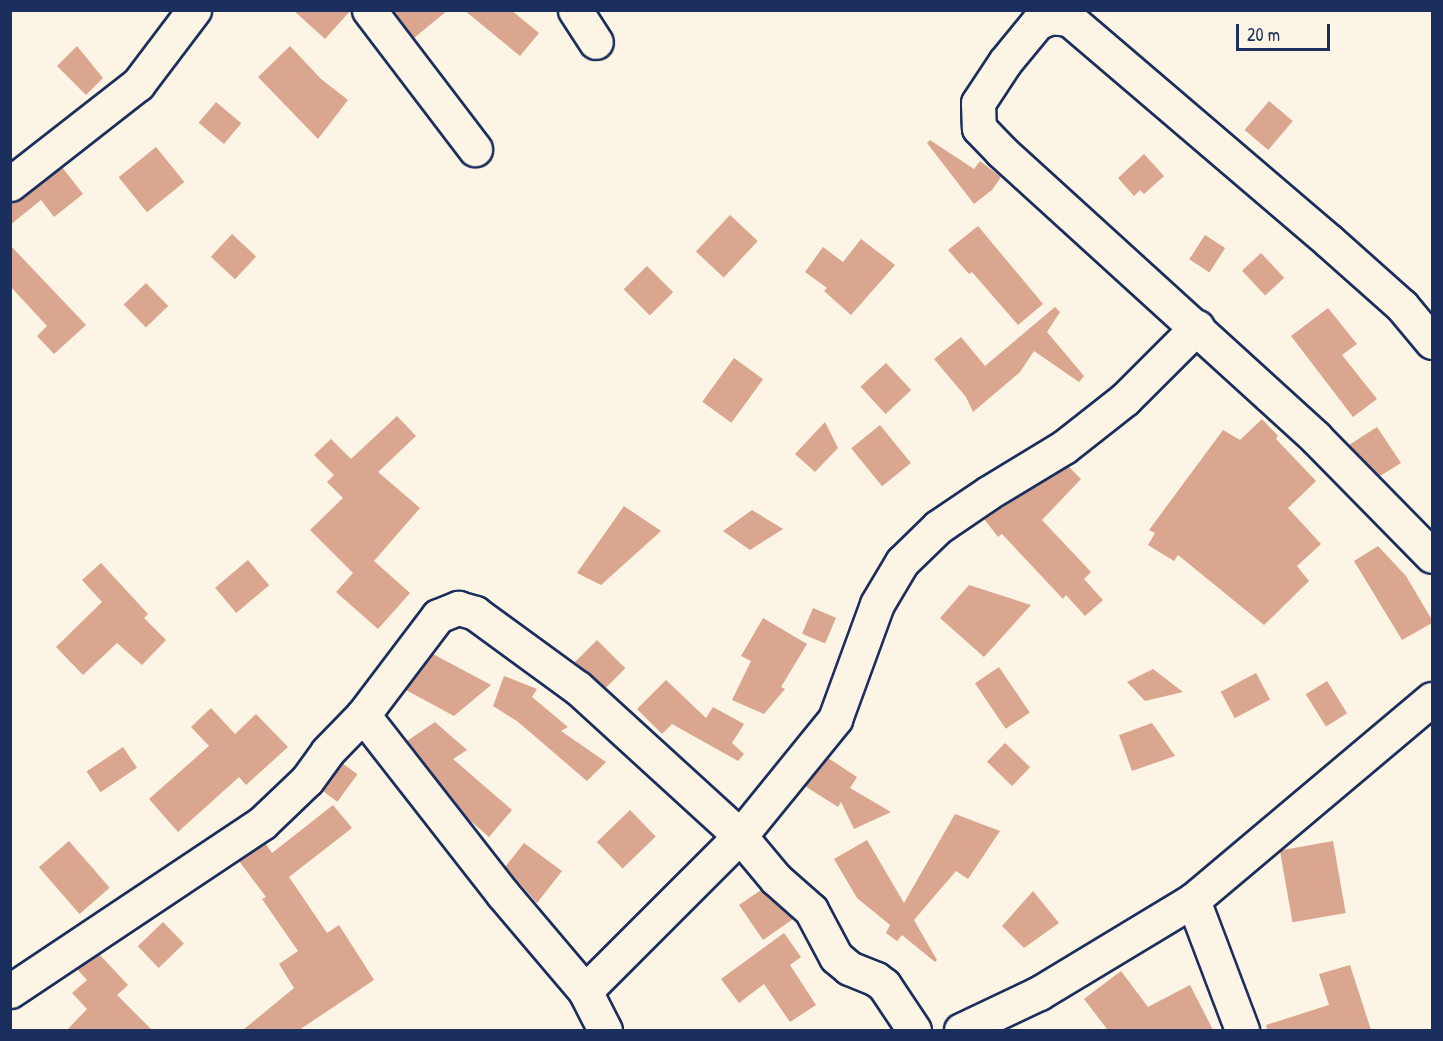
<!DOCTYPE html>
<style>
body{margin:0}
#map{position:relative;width:1443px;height:1041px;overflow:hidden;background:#fcf5e5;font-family:"Patrick Hand",sans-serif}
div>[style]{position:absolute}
.building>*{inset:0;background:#daa68f;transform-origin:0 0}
.roads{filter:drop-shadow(2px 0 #1b2f5e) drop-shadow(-2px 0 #1b2f5e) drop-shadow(0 2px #1b2f5e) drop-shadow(0 -2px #1b2f5e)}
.minor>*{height:33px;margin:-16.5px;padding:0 16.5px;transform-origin:16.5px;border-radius:16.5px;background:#fcf5e5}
span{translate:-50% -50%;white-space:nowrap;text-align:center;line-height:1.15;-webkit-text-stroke:4.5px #fcf5e5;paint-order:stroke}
.frame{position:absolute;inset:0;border:12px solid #1b2f5e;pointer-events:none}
.scale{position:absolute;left:1236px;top:24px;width:94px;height:27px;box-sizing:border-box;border:3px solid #1b2f5e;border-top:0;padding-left:8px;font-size:18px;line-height:21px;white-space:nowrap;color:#1b2f5e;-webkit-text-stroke:4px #fcf5e5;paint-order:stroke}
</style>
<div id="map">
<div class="building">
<i style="clip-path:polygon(293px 10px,351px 10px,325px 39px)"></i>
<i style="clip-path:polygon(393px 10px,448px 10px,414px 38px)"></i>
<i style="clip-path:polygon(464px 10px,511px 10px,539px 33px,520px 56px)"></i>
<i style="clip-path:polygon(77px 46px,103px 78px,86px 95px,57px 66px)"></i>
<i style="clip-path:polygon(290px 46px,321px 79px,348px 100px,318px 139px,258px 77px)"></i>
<i style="left:1269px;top:101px;width:31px;height:38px;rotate:40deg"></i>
<i style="left:216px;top:102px;width:33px;height:27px;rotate:40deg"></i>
<i style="clip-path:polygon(930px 140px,974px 169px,980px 161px,1001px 177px,992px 190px,974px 204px,927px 143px)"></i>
<i style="left:156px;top:147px;width:45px;height:48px;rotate:51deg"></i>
<i style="clip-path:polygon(1144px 154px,1164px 176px,1144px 194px,1140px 190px,1134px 196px,1118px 178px)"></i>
<i style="clip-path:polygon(62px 167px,83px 194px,54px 217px,41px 200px,10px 225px,10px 202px,22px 199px)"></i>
<i style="left:730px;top:215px;width:38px;height:50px;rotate:43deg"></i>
<i style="clip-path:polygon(978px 226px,1043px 304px,1018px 325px,972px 272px,969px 274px,948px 250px)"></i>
<i style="left:232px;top:234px;width:33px;height:31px;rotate:43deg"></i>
<i style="left:1205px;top:235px;width:24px;height:29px;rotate:33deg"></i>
<i style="clip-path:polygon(861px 239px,895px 265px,851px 315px,824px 291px,827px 288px,805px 272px,823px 247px,843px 262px)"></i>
<i style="clip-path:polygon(10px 245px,86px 325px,54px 354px,37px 336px,47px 326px,10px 286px)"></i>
<i style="left:1261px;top:253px;width:34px;height:26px;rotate:47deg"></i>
<i style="left:647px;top:266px;width:37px;height:33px;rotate:45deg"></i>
<i style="left:146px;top:283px;width:32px;height:31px;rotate:46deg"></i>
<i style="clip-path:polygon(1055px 307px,1060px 312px,1047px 332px,1084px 376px,1079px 382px,1034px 351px,1020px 372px,973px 412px,966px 397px,934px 359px,961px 337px,985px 366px)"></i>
<i style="clip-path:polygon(1328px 308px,1357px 344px,1342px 355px,1377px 399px,1353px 417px,1291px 336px)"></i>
<i style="left:734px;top:358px;width:36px;height:54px;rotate:36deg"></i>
<i style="left:886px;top:363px;width:37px;height:35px;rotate:47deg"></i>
<i style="clip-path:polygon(397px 416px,416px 436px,378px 472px,420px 508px,374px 561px,410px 593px,378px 629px,336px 592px,353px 573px,310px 530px,343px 498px,327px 482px,334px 475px,314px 455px,331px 439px,351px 459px)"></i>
<i style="clip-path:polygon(1262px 419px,1278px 436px,1276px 439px,1316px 481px,1288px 508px,1321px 544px,1297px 566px,1309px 581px,1264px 625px,1178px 555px,1174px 561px,1148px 545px,1155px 533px,1149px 530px,1223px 430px,1240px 440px)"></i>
<i style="clip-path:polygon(825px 422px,838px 448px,815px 472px,795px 454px)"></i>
<i style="left:880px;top:425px;width:49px;height:37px;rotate:51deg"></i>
<i style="clip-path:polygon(1377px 427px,1401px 463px,1380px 476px,1349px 445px)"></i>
<i style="clip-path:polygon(1068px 466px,1081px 479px,1042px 520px,1091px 572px,1084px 579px,1103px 600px,1085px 616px,1066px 595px,1063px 599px,1002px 534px,998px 537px,984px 519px)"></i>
<i style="clip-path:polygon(624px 506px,661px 531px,601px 585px,577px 573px)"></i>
<i style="clip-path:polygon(752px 510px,783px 529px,750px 550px,723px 531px)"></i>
<i style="clip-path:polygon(1378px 546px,1406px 576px,1432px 620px,1432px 623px,1402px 640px,1354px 561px)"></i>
<i style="left:248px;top:560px;width:33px;height:43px;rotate:50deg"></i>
<i style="clip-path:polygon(101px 563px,148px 614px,144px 618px,166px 640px,142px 665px,117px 643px,83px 675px,56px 647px,102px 602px,82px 580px)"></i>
<i style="clip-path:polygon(969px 585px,1031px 605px,984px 657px,940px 618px)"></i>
<i style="left:813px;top:608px;width:25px;height:28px;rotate:23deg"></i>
<i style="clip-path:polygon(763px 618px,807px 644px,781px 687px,785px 689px,764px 714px,732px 700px,751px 661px,741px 656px)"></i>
<i style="left:597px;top:640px;width:40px;height:31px;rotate:45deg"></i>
<i style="clip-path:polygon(433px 654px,491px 685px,454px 716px,406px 690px)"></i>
<i style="left:999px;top:667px;width:55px;height:29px;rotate:56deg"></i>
<i style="clip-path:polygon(1153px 669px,1183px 692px,1145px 701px,1127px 682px)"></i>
<i style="left:1256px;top:673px;width:30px;height:40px;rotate:62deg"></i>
<i style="clip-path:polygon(504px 676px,537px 689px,532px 697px,568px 727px,561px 731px,606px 762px,587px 781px,517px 721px,493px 706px)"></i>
<i style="clip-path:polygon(666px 680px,706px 718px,713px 707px,744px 724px,732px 743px,744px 754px,738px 761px,672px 724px,662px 734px,637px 709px)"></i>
<i style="left:1327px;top:681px;width:38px;height:25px;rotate:58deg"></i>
<i style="clip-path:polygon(211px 708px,235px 734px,256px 714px,288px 747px,246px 785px,239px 777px,178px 832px,149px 799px,209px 746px,191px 727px)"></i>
<i style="clip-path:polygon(435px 722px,467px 750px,453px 759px,512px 810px,489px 837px,466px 817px,407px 741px)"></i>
<i style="clip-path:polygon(1152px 723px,1175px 756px,1132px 771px,1119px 735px)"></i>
<i style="left:1005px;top:743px;width:35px;height:26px;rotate:44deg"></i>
<i style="left:123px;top:747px;width:25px;height:44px;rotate:56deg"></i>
<i style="clip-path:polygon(828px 758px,857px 777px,850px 788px,891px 812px,854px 829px,841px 802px,838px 807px,805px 786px)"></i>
<i style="left:342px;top:763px;width:19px;height:34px;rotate:36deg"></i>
<i style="clip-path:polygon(333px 805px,352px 828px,289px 877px,327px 933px,339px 925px,374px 980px,299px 1030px,243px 1030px,294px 988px,279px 964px,298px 951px,262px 899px,266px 897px,239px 861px,265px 843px,272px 853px)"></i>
<i style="left:630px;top:810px;width:37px;height:46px;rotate:46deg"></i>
<i style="clip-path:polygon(955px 814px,1000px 831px,968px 879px,956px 871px,914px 920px,937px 960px,935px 962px,902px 935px,897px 941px,886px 933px,890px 925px,857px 898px,834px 859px,867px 840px,904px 903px)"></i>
<i style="left:69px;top:841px;width:62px;height:40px;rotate:49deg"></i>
<i style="left:1333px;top:841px;width:73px;height:54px;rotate:80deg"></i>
<i style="clip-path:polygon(524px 843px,562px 871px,537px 903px,505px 867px)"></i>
<i style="clip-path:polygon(761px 890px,793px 919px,763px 940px,739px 905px)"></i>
<i style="clip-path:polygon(1033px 891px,1059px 923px,1024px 948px,1002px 926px)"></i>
<i style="left:163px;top:922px;width:30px;height:35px;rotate:46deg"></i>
<i style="clip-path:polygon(784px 933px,801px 957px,790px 965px,816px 1005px,790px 1022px,764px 984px,739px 1003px,721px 979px)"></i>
<i style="clip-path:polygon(99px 954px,128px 985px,117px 995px,152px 1030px,67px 1030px,87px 1009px,72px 993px,87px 980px,77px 969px)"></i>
<i style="clip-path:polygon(1350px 965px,1371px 1030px,1267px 1030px,1266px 1025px,1329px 1005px,1319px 974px)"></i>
<i style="clip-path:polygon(1121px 971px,1148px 1007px,1190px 985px,1213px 1030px,1104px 1030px,1107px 1029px,1084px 999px)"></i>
</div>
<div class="roads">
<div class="minor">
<i style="left:369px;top:10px;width:175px;rotate:52.7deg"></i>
<i style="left:575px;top:10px;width:38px;rotate:57deg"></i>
<i style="left:10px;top:184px;width:162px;rotate:-38deg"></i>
<i style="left:138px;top:84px;width:93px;rotate:-52.9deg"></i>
<i style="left:1432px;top:342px;width:47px;rotate:-129.8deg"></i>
<i style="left:1402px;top:306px;width:98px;rotate:-138.3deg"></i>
<i style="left:1329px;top:241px;width:342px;rotate:-139.5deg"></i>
<i style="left:1069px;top:19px;width:18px;rotate:-174deg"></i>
<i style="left:1051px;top:17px;width:15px;rotate:157deg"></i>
<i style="left:1037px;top:23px;width:50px;rotate:129.4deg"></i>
<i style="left:1005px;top:62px;width:49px;rotate:123.4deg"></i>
<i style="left:978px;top:103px;width:25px;rotate:88deg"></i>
<i style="left:979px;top:128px;width:32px;rotate:46deg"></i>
<i style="left:1001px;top:151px;width:426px;rotate:42.3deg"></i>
<i style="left:1316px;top:438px;width:165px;rotate:45.5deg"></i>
<i style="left:363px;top:715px;width:226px;rotate:52deg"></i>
<i style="left:502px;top:893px;width:128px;rotate:49.7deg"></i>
<i style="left:585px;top:991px;width:44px;rotate:62.9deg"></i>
<i style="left:1193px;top:900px;width:139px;rotate:69.3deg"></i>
<i style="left:10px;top:991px;width:303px;rotate:-33.7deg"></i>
<i style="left:262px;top:823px;width:62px;rotate:-43.7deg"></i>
<i style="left:307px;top:780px;width:34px;rotate:-54deg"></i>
<i style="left:327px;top:752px;width:52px;rotate:-45.8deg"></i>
<i style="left:363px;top:715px;width:124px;rotate:-52.9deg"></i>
<i style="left:438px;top:616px;width:22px;rotate:-22deg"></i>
<i style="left:458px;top:608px;width:18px;rotate:16deg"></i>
<i style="left:475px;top:613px;width:127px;rotate:36.1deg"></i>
<i style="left:578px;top:688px;width:219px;rotate:42.4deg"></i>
<i style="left:740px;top:836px;width:56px;rotate:50.1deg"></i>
<i style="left:776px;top:879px;width:47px;rotate:41.5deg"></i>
<i style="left:811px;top:910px;width:53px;rotate:62deg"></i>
<i style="left:836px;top:957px;width:17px;rotate:40deg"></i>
<i style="left:849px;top:968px;width:29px;rotate:22deg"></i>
<i style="left:876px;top:979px;width:10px;rotate:37deg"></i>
<i style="left:884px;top:985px;width:54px;rotate:56.3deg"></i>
<i style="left:585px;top:991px;width:219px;rotate:-45deg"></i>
<i style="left:740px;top:836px;width:151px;rotate:-50.9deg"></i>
<i style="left:835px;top:719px;width:122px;rotate:-69.9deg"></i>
<i style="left:877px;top:604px;width:49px;rotate:-59.2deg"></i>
<i style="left:902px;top:562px;width:50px;rotate:-44.2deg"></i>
<i style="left:938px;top:527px;width:60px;rotate:-34.2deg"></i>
<i style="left:988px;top:493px;width:89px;rotate:-31.2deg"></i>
<i style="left:1064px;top:447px;width:78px;rotate:-38.2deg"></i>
<i style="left:1125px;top:399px;width:102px;rotate:-45deg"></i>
<i style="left:961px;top:1030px;width:86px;rotate:-25.4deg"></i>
<i style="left:1039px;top:993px;width:180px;rotate:-31.1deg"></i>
<i style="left:1193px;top:900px;width:312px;rotate:-40.1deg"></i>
</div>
</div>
<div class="frame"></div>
<div class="scale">20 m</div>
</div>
